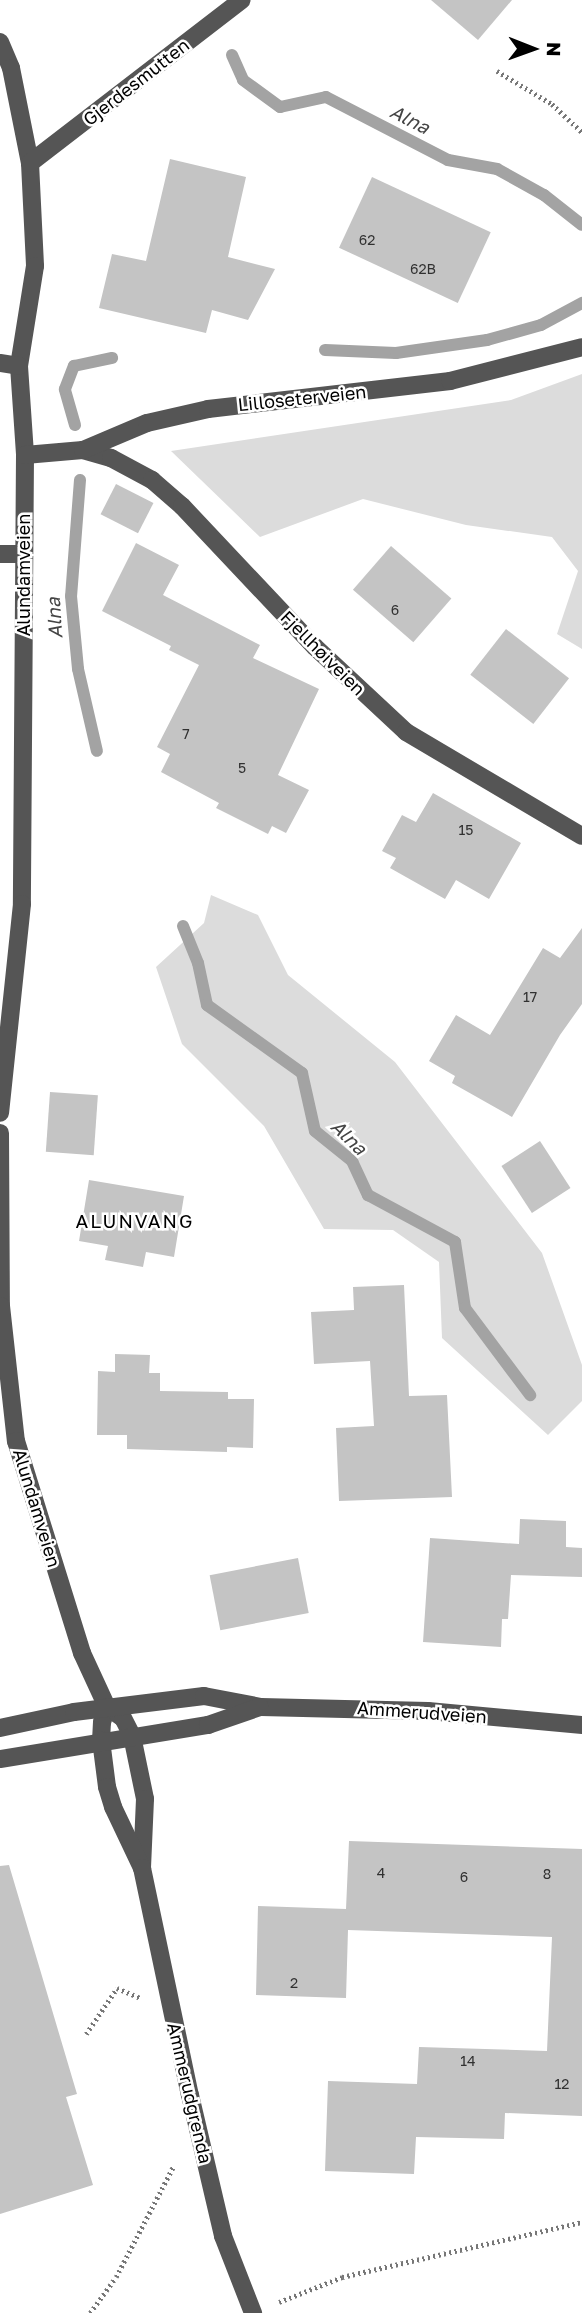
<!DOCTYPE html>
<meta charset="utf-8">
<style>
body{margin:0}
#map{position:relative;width:582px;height:2313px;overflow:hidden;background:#fff;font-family:"Golos Text",sans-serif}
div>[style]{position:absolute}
.green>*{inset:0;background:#dcdcdc}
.stream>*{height:12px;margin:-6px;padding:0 6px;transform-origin:6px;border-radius:6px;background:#a3a3a3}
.building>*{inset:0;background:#c4c4c4;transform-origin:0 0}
.path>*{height:4.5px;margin-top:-2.25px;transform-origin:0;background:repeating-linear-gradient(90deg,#777 0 2px,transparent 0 5.5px)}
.minor>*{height:18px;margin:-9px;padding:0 9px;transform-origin:9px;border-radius:9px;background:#555}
.minor-bridge>*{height:18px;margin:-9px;padding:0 9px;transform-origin:9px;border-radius:9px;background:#555}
span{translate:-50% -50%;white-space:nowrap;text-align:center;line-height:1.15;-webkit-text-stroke:5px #fff;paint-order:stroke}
.number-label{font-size:14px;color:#313131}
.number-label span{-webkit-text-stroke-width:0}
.street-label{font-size:18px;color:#000}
.water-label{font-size:19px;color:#444;font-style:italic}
.neighbourhood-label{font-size:19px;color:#000;letter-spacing:2px}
.north{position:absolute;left:498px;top:14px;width:70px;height:70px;-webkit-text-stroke:5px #fff;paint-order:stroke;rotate:91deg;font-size:19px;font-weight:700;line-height:28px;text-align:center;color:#000}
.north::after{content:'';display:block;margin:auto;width:24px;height:32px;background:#000;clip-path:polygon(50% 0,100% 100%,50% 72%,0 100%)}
</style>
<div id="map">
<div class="green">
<i style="clip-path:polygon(582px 374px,582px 649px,557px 634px,578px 571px,552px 537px,466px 525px,363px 499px,260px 537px,171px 451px,511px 400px)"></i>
<i style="clip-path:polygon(211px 895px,258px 915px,288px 975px,395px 1062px,542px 1253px,582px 1365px,582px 1401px,548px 1435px,442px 1338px,439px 1262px,393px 1230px,324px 1229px,264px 1126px,182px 1044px,156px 967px,204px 923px)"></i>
</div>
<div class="stream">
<i style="left:232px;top:55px;width:27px;rotate:66deg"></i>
<i style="left:243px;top:80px;width:46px;rotate:36.1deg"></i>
<i style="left:280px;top:107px;width:47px;rotate:-12.3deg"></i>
<i style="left:326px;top:97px;width:137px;rotate:27.3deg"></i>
<i style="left:448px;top:160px;width:50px;rotate:10.4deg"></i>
<i style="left:497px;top:169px;width:54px;rotate:29deg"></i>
<i style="left:544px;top:195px;width:48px;rotate:38.3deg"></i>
<i style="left:325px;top:350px;width:71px;rotate:2.4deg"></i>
<i style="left:396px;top:353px;width:92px;rotate:-8.1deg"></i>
<i style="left:487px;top:340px;width:56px;rotate:-15.5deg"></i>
<i style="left:541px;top:325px;width:47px;rotate:-28.2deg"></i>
<i style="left:75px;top:425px;width:37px;rotate:-106deg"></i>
<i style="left:65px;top:389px;width:25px;rotate:-69deg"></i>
<i style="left:74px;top:366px;width:39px;rotate:-12deg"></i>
<i style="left:80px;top:480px;width:116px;rotate:94.4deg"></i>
<i style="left:71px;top:596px;width:73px;rotate:84.5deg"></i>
<i style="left:78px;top:669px;width:84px;rotate:77deg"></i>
<i style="left:183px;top:926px;width:40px;rotate:68deg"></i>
<i style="left:198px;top:963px;width:43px;rotate:77.9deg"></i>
<i style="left:207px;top:1005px;width:117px;rotate:35.6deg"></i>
<i style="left:302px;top:1073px;width:59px;rotate:77.4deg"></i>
<i style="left:315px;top:1131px;width:48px;rotate:39deg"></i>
<i style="left:352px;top:1161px;width:38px;rotate:65deg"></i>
<i style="left:368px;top:1195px;width:99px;rotate:28.4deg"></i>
<i style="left:455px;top:1242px;width:67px;rotate:81.4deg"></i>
<i style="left:465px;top:1308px;width:109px;rotate:53.2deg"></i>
</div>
<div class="building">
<i style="clip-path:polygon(431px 0,512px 0,478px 40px)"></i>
<i style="clip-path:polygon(170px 159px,246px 177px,228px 257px,275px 269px,248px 320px,212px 310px,206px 333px,99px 308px,112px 254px,146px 261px)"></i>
<i style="left:372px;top:177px;width:131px;height:78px;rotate:25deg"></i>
<i style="left:116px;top:484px;width:42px;height:34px;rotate:27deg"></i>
<i style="clip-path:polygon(136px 543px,179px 565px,163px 595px,260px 645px,253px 658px,319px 689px,278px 775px,309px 790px,286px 833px,272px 826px,268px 834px,216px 808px,219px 803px,161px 772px,170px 754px,157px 747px,199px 665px,169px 650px,171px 646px,102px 611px)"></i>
<i style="left:391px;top:546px;width:80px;height:58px;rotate:41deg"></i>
<i style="left:506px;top:629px;width:80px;height:58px;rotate:38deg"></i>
<i style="clip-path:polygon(433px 793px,521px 843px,489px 899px,456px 880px,445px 899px,390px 868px,396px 858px,382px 851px,402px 815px,416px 822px)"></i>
<i style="clip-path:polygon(582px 928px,582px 1004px,560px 1035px,512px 1117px,452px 1083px,455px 1076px,429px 1061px,456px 1015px,490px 1035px,543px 948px,560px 958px)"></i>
<i style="left:50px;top:1092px;width:48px;height:60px;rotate:4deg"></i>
<i style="left:540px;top:1141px;width:56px;height:46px;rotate:57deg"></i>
<i style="clip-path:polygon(89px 1180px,184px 1196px,174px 1257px,146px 1252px,143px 1267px,105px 1260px,108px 1246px,79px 1241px)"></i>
<i style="clip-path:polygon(404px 1285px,409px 1396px,447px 1395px,452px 1497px,339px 1501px,336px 1428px,374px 1426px,370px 1361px,314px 1364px,311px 1312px,354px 1310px,353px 1287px)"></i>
<i style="clip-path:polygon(115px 1354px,150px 1355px,149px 1373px,160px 1373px,160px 1391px,228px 1392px,228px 1399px,254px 1399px,253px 1448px,227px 1447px,227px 1452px,127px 1449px,127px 1435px,97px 1435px,98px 1371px,115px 1372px)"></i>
<i style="clip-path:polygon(520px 1519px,566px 1521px,566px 1547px,582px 1548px,582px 1577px,511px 1575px,508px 1619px,502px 1619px,501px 1647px,423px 1642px,430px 1538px,519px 1544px)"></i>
<i style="left:298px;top:1558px;width:56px;height:90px;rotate:79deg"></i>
<i style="clip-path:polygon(349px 1841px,582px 1849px,582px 2116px,505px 2113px,504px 2139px,416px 2137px,414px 2174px,325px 2171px,328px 2081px,417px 2084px,419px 2047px,547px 2051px,552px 1937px,348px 1930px,346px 1998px,256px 1995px,258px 1906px,346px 1909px)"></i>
<i style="clip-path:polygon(9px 1865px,77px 2094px,66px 2097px,93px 2185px,0 2214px,0 1866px)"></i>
</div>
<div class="path">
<i style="left:497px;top:71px;width:64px;rotate:31deg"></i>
<i style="left:552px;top:104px;width:41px;rotate:43deg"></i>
<i style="left:86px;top:2034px;width:55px;rotate:-56deg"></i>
<i style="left:117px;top:1988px;width:25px;rotate:23deg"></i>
<i style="left:279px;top:2302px;width:68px;rotate:-21.6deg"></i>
<i style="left:342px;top:2277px;width:246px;rotate:-12.9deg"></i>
<i style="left:90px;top:2313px;width:44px;rotate:-54.2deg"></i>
<i style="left:116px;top:2277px;width:126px;rotate:-62.6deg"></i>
</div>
<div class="minor">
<i style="left:0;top:42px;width:28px;rotate:67deg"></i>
<i style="left:11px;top:68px;width:97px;rotate:78.7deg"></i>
<i style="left:30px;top:163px;width:103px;rotate:87.2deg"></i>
<i style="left:35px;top:266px;width:101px;rotate:99.1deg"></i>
<i style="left:19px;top:366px;width:89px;rotate:86.1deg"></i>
<i style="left:25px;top:455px;width:449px;rotate:90.4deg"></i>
<i style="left:22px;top:904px;width:210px;rotate:96deg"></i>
<i style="left:30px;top:163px;width:267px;rotate:-37.6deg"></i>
<i style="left:0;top:363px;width:19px;rotate:9deg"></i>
<i style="left:83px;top:450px;width:29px;rotate:16deg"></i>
<i style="left:111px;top:458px;width:47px;rotate:28.2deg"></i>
<i style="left:152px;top:480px;width:40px;rotate:41deg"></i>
<i style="left:182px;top:506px;width:194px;rotate:46.7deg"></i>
<i style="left:315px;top:647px;width:125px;rotate:43deg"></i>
<i style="left:406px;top:732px;width:204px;rotate:30.6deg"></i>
<i style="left:25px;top:455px;width:58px;rotate:-4.9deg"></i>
<i style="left:83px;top:450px;width:69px;rotate:-22.9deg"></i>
<i style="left:147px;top:423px;width:63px;rotate:-12.9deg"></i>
<i style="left:208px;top:409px;width:244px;rotate:-6.6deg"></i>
<i style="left:450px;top:381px;width:136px;rotate:-14.4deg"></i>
<i style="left:0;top:554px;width:22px"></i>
<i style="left:0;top:1133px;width:173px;rotate:89.7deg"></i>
<i style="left:1px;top:1306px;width:136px;rotate:83.7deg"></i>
<i style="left:16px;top:1441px;width:222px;rotate:72.7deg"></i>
<i style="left:82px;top:1653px;width:60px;rotate:65.2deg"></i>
<i style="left:107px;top:1707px;width:19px;rotate:35deg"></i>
<i style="left:123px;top:1718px;width:20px;rotate:63deg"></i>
<i style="left:132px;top:1736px;width:64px;rotate:78.3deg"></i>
<i style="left:145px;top:1799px;width:69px;rotate:92.5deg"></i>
<i style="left:107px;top:1707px;width:16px;rotate:108deg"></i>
<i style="left:102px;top:1722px;width:18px;rotate:93deg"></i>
<i style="left:101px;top:1740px;width:47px;rotate:82.7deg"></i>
<i style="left:107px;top:1787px;width:21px;rotate:73deg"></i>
<i style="left:113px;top:1807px;width:68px;rotate:64.6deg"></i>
<i style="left:142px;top:1868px;width:232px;rotate:78.1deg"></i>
<i style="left:190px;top:2095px;width:145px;rotate:76.8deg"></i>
<i style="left:0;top:1728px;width:76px;rotate:-12.2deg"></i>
<i style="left:74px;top:1712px;width:131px;rotate:-7deg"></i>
<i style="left:204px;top:1696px;width:58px;rotate:10.9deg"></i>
<i style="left:261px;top:1707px;width:167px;rotate:1.4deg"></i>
<i style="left:428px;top:1711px;width:155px;rotate:5.2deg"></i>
<i style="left:0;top:1759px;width:211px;rotate:-9.3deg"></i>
<i style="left:208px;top:1725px;width:55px;rotate:-19.1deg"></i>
</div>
<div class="minor-bridge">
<i style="left:223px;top:2236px;width:83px;rotate:68.7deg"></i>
</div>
<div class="number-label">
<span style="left:367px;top:240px">62</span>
<span style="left:423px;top:269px">62B</span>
<span style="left:395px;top:610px">6</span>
<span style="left:186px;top:734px">7</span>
<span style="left:242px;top:768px">5</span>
<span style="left:466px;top:830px">15</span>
<span style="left:530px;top:997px">17</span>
<span style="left:381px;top:1873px">4</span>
<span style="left:547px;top:1874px">8</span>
<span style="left:464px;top:1877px">6</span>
<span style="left:294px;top:1983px">2</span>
<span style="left:468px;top:2061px">14</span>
<span style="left:562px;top:2084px">12</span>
</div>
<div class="street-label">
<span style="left:136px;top:82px;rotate:-38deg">Gjerdesmutten</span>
<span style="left:302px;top:398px;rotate:-6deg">Lilloseterveien</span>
<span style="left:23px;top:575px;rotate:-90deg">Alundamveien</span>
<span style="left:323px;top:653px;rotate:45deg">Fjellhøiveien</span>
<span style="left:37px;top:1508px;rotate:73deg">Alundamveien</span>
<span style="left:422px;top:1712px;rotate:4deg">Ammerudveien</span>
<span style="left:190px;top:2093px;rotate:77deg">Ammerudgrenda</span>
</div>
<div class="water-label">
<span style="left:410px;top:119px;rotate:27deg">Alna</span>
<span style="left:54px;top:618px;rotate:-94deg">Alna</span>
<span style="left:349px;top:1137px;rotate:44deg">Alna</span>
</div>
<div class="neighbourhood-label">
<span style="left:135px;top:1221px">ALUNVANG</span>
</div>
<div class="north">N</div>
</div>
